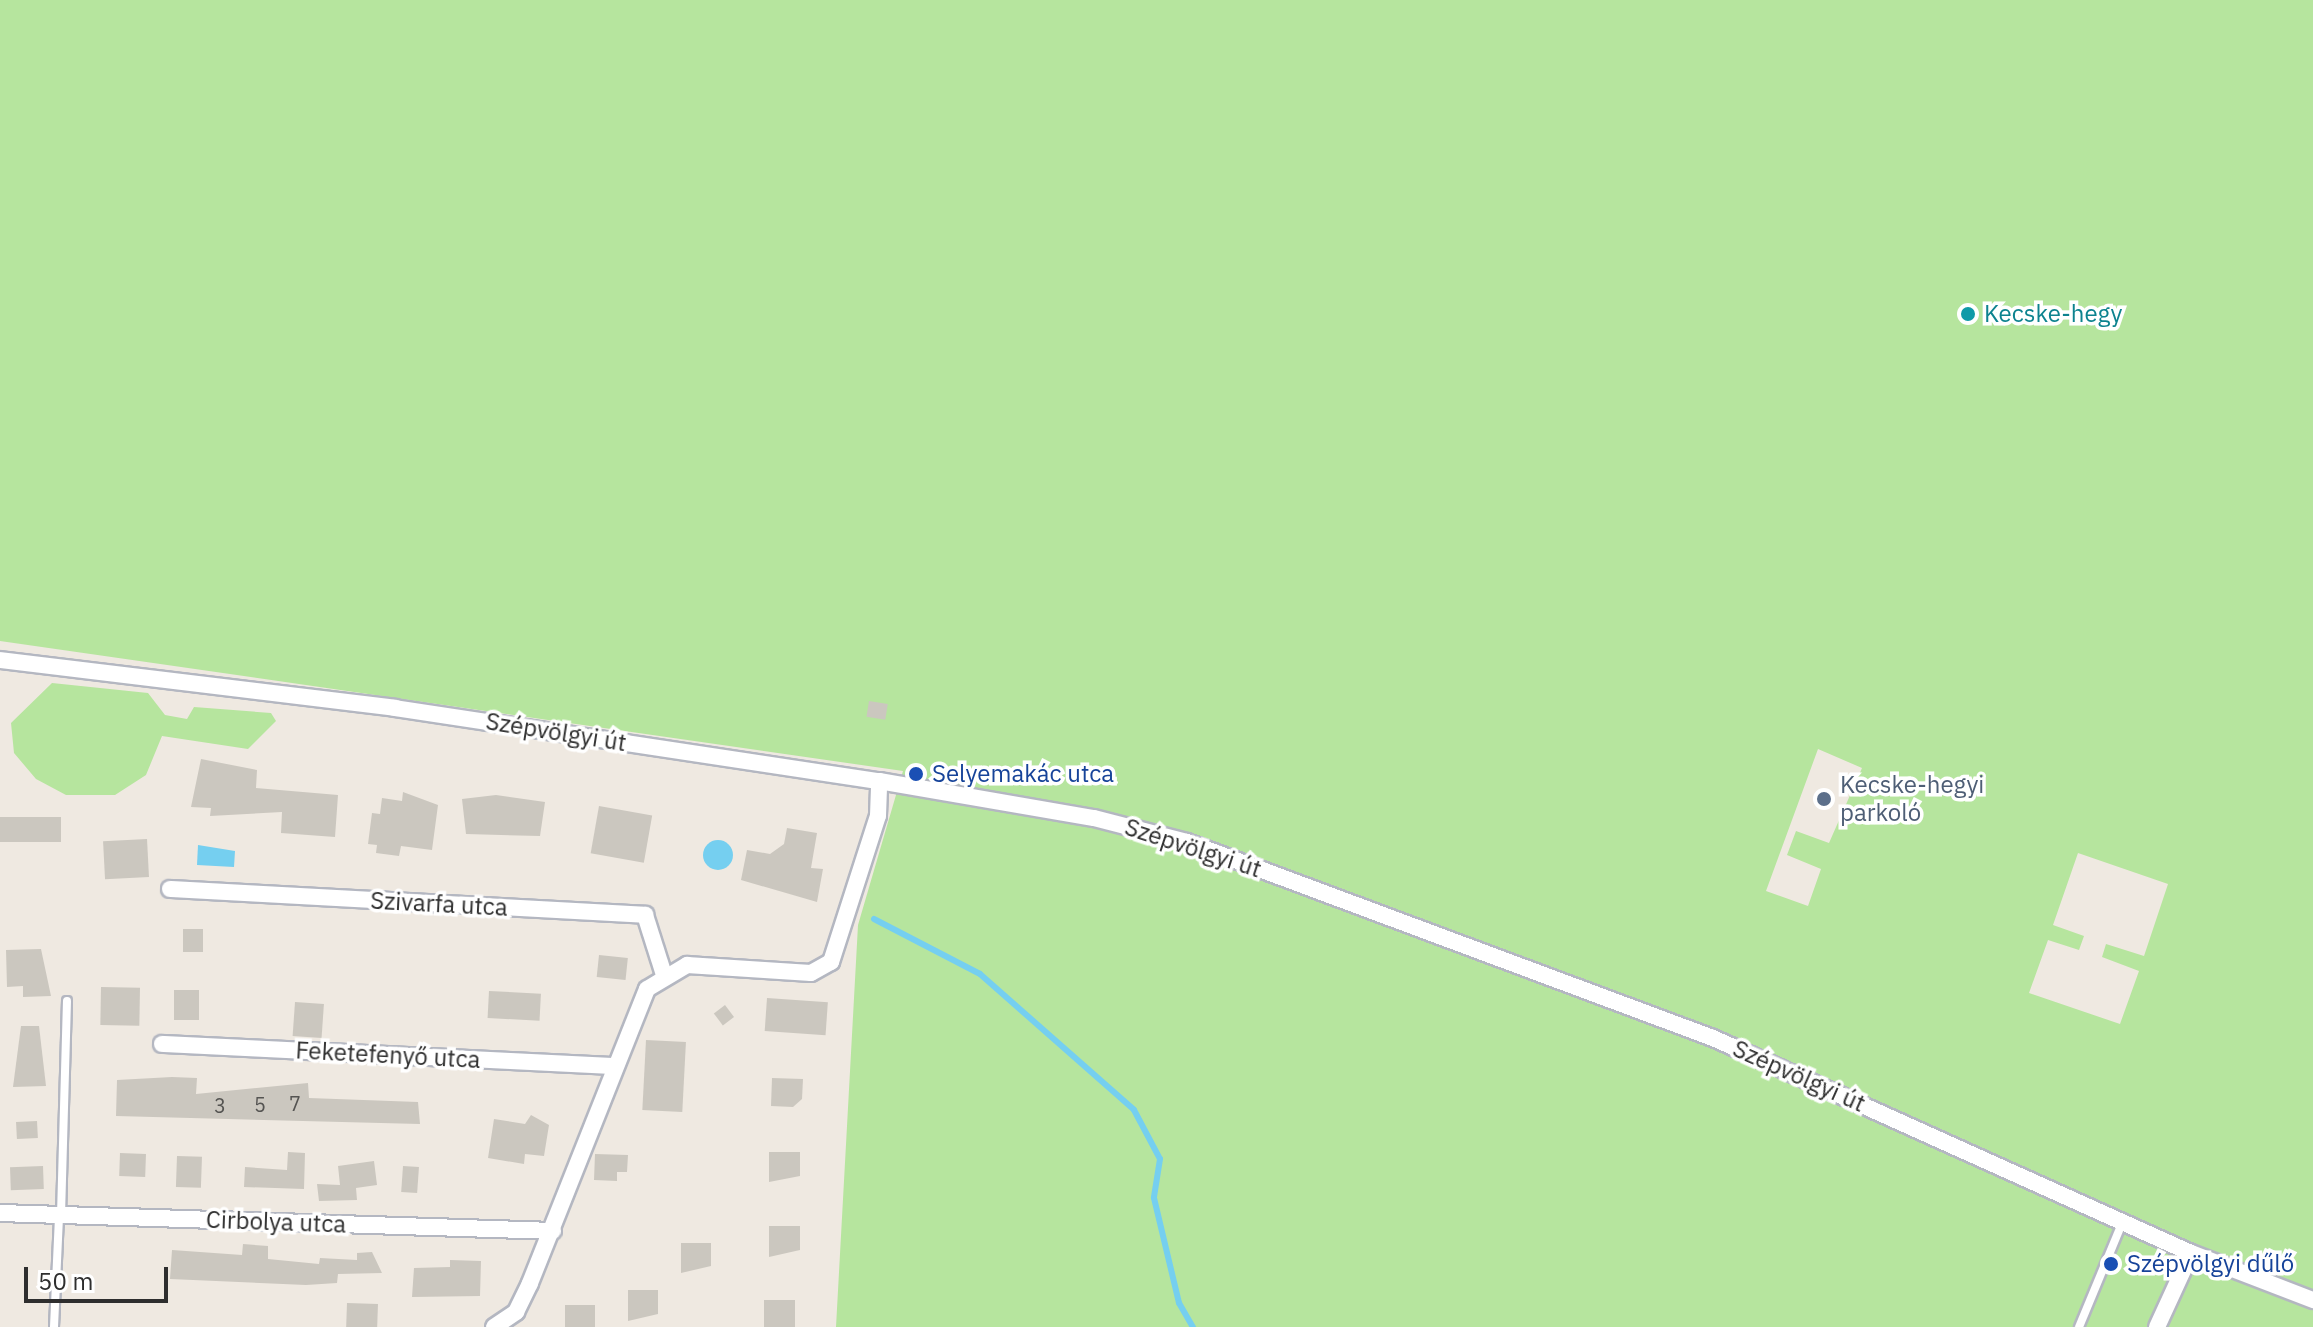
<!DOCTYPE html>
<meta charset="utf-8">
<style>
body{margin:0}
#map{position:relative;width:2313px;height:1327px;overflow:hidden;background:#efe9e1;font-family:"IBM Plex Sans",sans-serif}
div>[style]{position:absolute}
.green>*{inset:0;background:#b6e59e}
.water>*{inset:0;background:#75cff0}
.round{border-radius:50%}
.stream>*{height:6px;margin:-3px;padding:0 3px;transform-origin:3px;border-radius:3px;background:#75cff0}
.building>*{inset:0;background:#cbc7bf;transform-origin:0 0}
.roads{filter:drop-shadow(2px 0 #b4b7c1) drop-shadow(-2px 0 #b4b7c1) drop-shadow(0 2px #b4b7c1) drop-shadow(0 -2px #b4b7c1)}
.service>*{height:8px;margin:-4px;padding:0 4px;transform-origin:4px;border-radius:4px;background:#fff}
.minor>*{height:16px;margin:-8px;padding:0 8px;transform-origin:8px;border-radius:8px;background:#fff}
.dots>*{width:22px;height:22px;translate:-50% -50%;box-sizing:border-box;border:4px solid #fff;border-radius:50%}
span{translate:-50% -50%;white-space:nowrap;text-align:center;line-height:1.15;-webkit-text-stroke:7px #fff;paint-order:stroke}
.number-label{font-size:20px;color:#555452}
.number-label span{-webkit-text-stroke-width:0}
.culture-label{font-size:24px;color:#0d838f}
.left{translate:0 -50%;text-align:left}
.street-label{font-size:24px;color:#2e2e2e}
.transit-label{font-size:24px;color:#164399}
.service-label{font-size:24px;color:#4e5e75}
.scale{position:absolute;left:24px;top:1267px;width:144px;height:36px;box-sizing:border-box;border:4px solid #2e2e2e;border-top:0;padding-left:10px;font-size:24px;line-height:28px;white-space:nowrap;color:#2e2e2e;-webkit-text-stroke:6px #fff;paint-order:stroke}
</style>
<div id="map">
<div class="green">
<i style="clip-path:polygon(evenodd,0 0,2313px 0,2313px 1327px,836px 1327px,858px 925px,903px 771px,0 641px,0 0,1818px 749px,1862px 768px,1829px 843px,1796px 831px,1787px 855px,1821px 869px,1808px 906px,1766px 891px,1818px 749px,0 0,2078px 853px,2168px 884px,2144px 956px,2106px 944px,2102px 957px,2139px 971px,2120px 1024px,2029px 993px,2048px 940px,2079px 950px,2084px 936px,2053px 925px,2078px 853px)"></i>
<i style="clip-path:polygon(52px 683px,148px 693px,165px 715px,187px 719px,194px 707px,271px 713px,276px 721px,248px 749px,162px 736px,146px 775px,115px 795px,66px 795px,36px 779px,14px 753px,11px 723px)"></i>
</div>
<div class="water">
<i class="round" style="left:703px;top:840px;width:30px;height:30px"></i>
<i style="clip-path:polygon(198px 845px,235px 851px,234px 867px,197px 865px)"></i>
</div>
<div class="stream">
<i style="left:874px;top:919px;width:119px;rotate:27.4deg"></i>
<i style="left:980px;top:974px;width:205px;rotate:41.4deg"></i>
<i style="left:1134px;top:1110px;width:55px;rotate:62deg"></i>
<i style="left:1160px;top:1159px;width:39px;rotate:99deg"></i>
<i style="left:1154px;top:1198px;width:108px;rotate:76.6deg"></i>
<i style="left:1179px;top:1303px;width:28px;rotate:60deg"></i>
</div>
<div class="building">
<i style="left:869px;top:701px;width:19px;height:16px;rotate:9deg"></i>
<i style="clip-path:polygon(201px 759px,257px 770px,256px 788px,338px 795px,335px 837px,281px 833px,282px 812px,210px 816px,211px 808px,191px 807px)"></i>
<i style="clip-path:polygon(403px 792px,438px 805px,432px 850px,401px 846px,399px 856px,376px 853px,377px 845px,368px 844px,372px 813px,380px 814px,382px 798px,402px 801px)"></i>
<i style="clip-path:polygon(496px 795px,545px 802px,540px 836px,466px 834px,462px 799px)"></i>
<i style="left:599px;top:806px;width:54px;height:48px;rotate:10deg"></i>
<i style="left:0;top:817px;width:61px;height:25px"></i>
<i style="clip-path:polygon(787px 828px,817px 833px,811px 868px,823px 869px,817px 902px,741px 880px,747px 850px,770px 854px,784px 844px)"></i>
<i style="left:147px;top:839px;width:38px;height:44px;rotate:87deg"></i>
<i style="left:183px;top:929px;width:20px;height:23px"></i>
<i style="clip-path:polygon(41px 949px,51px 996px,23px 997px,23px 986px,7px 987px,6px 950px)"></i>
<i style="left:599px;top:955px;width:29px;height:22px;rotate:6deg"></i>
<i style="left:101px;top:987px;width:39px;height:38px;rotate:1deg"></i>
<i style="left:174px;top:990px;width:25px;height:30px"></i>
<i style="left:489px;top:991px;width:52px;height:27px;rotate:3deg"></i>
<i style="left:767px;top:998px;width:61px;height:33px;rotate:4deg"></i>
<i style="left:295px;top:1002px;width:29px;height:34px;rotate:4deg"></i>
<i style="left:725px;top:1005px;width:15px;height:14px;rotate:53deg"></i>
<i style="clip-path:polygon(21px 1026px,39px 1026px,46px 1086px,13px 1087px)"></i>
<i style="left:646px;top:1040px;width:40px;height:70px;rotate:3deg"></i>
<i style="clip-path:polygon(172px 1077px,197px 1078px,196px 1094px,308px 1083px,309px 1098px,418px 1102px,420px 1124px,116px 1116px,117px 1080px)"></i>
<i style="clip-path:polygon(772px 1078px,803px 1079px,802px 1099px,793px 1107px,771px 1106px)"></i>
<i style="clip-path:polygon(531px 1115px,549px 1125px,544px 1156px,525px 1154px,524px 1164px,488px 1158px,494px 1119px,525px 1124px)"></i>
<i style="left:37px;top:1121px;width:17px;height:21px;rotate:87deg"></i>
<i style="clip-path:polygon(288px 1152px,305px 1153px,304px 1189px,244px 1187px,245px 1167px,287px 1170px)"></i>
<i style="clip-path:polygon(769px 1152px,800px 1152px,800px 1176px,769px 1182px)"></i>
<i style="left:120px;top:1153px;width:26px;height:23px;rotate:2deg"></i>
<i style="clip-path:polygon(595px 1154px,628px 1155px,627px 1172px,617px 1172px,617px 1181px,594px 1180px)"></i>
<i style="left:177px;top:1156px;width:25px;height:31px;rotate:2deg"></i>
<i style="clip-path:polygon(374px 1161px,377px 1185px,356px 1188px,357px 1200px,319px 1201px,317px 1184px,340px 1185px,338px 1166px)"></i>
<i style="left:43px;top:1166px;width:23px;height:33px;rotate:88deg"></i>
<i style="left:403px;top:1166px;width:16px;height:26px;rotate:4deg"></i>
<i style="clip-path:polygon(769px 1226px,800px 1226px,800px 1250px,769px 1257px)"></i>
<i style="clip-path:polygon(681px 1243px,711px 1243px,711px 1266px,681px 1273px)"></i>
<i style="clip-path:polygon(243px 1244px,268px 1246px,268px 1259px,319px 1264px,320px 1258px,357px 1260px,357px 1253px,372px 1252px,382px 1273px,338px 1274px,337px 1283px,306px 1285px,170px 1279px,172px 1250px,242px 1255px)"></i>
<i style="clip-path:polygon(450px 1260px,481px 1261px,480px 1296px,412px 1297px,414px 1268px,450px 1267px)"></i>
<i style="clip-path:polygon(628px 1290px,658px 1290px,658px 1314px,628px 1321px)"></i>
<i style="left:795px;top:1300px;width:27px;height:31px;rotate:90deg"></i>
<i style="left:347px;top:1303px;width:31px;height:24px;rotate:2deg"></i>
<i style="left:565px;top:1305px;width:30px;height:22px"></i>
</div>
<div class="roads">
<div class="service">
<i style="left:61px;top:1215px;width:214px;rotate:-88.4deg"></i>
<i style="left:54px;top:1327px;width:111px;rotate:-87.4deg"></i>
<i style="left:2079px;top:1327px;width:113px;rotate:-67.5deg"></i>
</div>
<div class="minor">
<i style="left:0;top:660px;width:398px;rotate:6.9deg"></i>
<i style="left:395px;top:708px;width:489px;rotate:8.6deg"></i>
<i style="left:879px;top:781px;width:218px;rotate:9.8deg"></i>
<i style="left:1094px;top:818px;width:96px;rotate:14.5deg"></i>
<i style="left:1187px;top:842px;width:561px;rotate:20.44deg"></i>
<i style="left:1713px;top:1038px;width:524px;rotate:24.22deg"></i>
<i style="left:2191px;top:1253px;width:131px;rotate:21.1deg"></i>
<i style="left:170px;top:889px;width:476px;rotate:3.1deg"></i>
<i style="left:645px;top:915px;width:63px;rotate:72.4deg"></i>
<i style="left:162px;top:1044px;width:453px;rotate:2.8deg"></i>
<i style="left:0;top:1213px;width:553px;rotate:1.86deg"></i>
<i style="left:494px;top:1327px;width:27px;rotate:-34deg"></i>
<i style="left:516px;top:1312px;width:32px;rotate:-64deg"></i>
<i style="left:530px;top:1283px;width:316px;rotate:-68.3deg"></i>
<i style="left:647px;top:989px;width:47px;rotate:-31deg"></i>
<i style="left:687px;top:965px;width:124px;rotate:3.7deg"></i>
<i style="left:811px;top:973px;width:23px;rotate:-29deg"></i>
<i style="left:831px;top:962px;width:153px;rotate:-72.2deg"></i>
<i style="left:878px;top:816px;width:35px;rotate:-88deg"></i>
<i style="left:2157px;top:1327px;width:81px;rotate:-65.3deg"></i>
</div>
</div>
<div class="dots">
<i style="left:1968px;top:314px;background:#0f9aa8"></i>
<i style="left:916px;top:774px;background:#1a4fb4"></i>
<i style="left:1824px;top:799px;background:#5c6f8a"></i>
<i style="left:2111px;top:1264px;background:#1a4fb4"></i>
</div>
<div class="number-label">
<span style="left:295px;top:1103px">7</span>
<span style="left:260px;top:1104px">5</span>
<span style="left:220px;top:1105px">3</span>
</div>
<div class="culture-label">
<span class="left" style="left:1984px;top:314px">Kecske-hegy</span>
</div>
<div class="street-label">
<span style="left:556px;top:732px;rotate:9deg">Szépvölgyi út</span>
<span style="left:1193px;top:848px;rotate:18deg">Szépvölgyi út</span>
<span style="left:439px;top:904px;rotate:3deg">Szivarfa utca</span>
<span style="left:388px;top:1055px;rotate:3deg">Feketefenyő utca</span>
<span style="left:1799px;top:1076px;rotate:24deg">Szépvölgyi út</span>
<span style="left:276px;top:1222px;rotate:2deg">Cirbolya utca</span>
</div>
<div class="transit-label">
<span class="left" style="left:932px;top:774px">Selyemakác utca</span>
<span class="left" style="left:2127px;top:1264px">Szépvölgyi dűlő</span>
</div>
<div class="service-label">
<span class="left" style="left:1840px;top:799px">Kecske-hegyi<br>parkoló</span>
</div>
<div class="scale">50 m</div>
</div>
